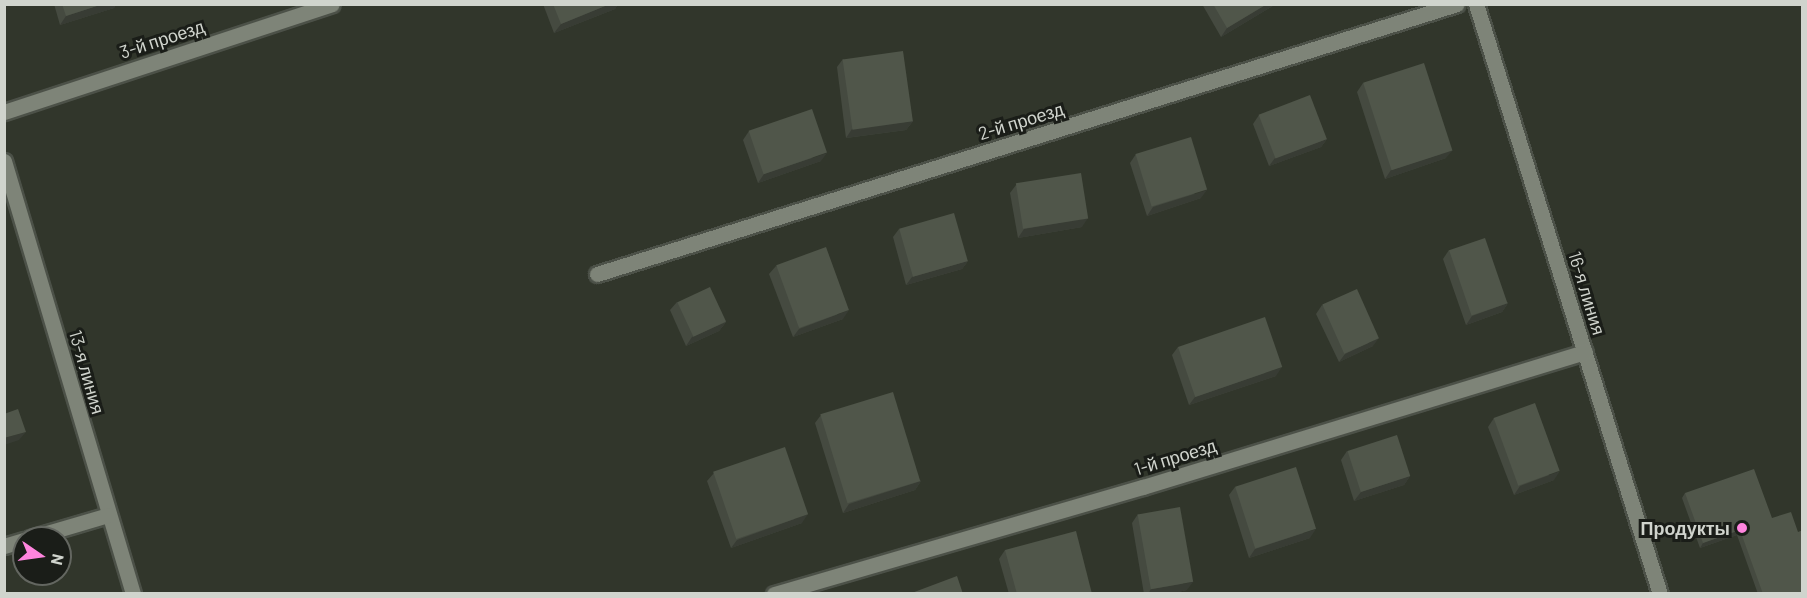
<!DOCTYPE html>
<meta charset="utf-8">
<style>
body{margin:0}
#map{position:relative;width:1807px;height:598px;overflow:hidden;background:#31362b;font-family:Barlow,sans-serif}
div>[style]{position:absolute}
.roads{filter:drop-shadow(2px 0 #4c5148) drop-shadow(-2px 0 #4c5148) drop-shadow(0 2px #4c5148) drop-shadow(0 -2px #4c5148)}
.street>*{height:15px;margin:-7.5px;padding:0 7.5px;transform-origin:7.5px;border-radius:7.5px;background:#7e8478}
.wall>*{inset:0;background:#454a40}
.shaded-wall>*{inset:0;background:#383c34}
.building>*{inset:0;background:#50564a;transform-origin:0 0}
.dots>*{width:16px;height:16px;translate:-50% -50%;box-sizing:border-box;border:3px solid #1a1d18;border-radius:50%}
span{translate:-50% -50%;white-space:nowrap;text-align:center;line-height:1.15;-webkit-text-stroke:6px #1a1d18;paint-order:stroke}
.street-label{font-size:18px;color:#d0d4cd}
.poi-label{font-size:18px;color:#d0d4cd;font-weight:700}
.right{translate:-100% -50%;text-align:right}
.frame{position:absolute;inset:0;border:6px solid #d0d4cd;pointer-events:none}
.north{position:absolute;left:12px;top:526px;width:60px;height:60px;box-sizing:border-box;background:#1a1d18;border:2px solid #636660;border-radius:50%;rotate:103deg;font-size:16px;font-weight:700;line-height:24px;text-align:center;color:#d0d4cd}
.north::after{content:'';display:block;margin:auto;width:21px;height:27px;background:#ff85de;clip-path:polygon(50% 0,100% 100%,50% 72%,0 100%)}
</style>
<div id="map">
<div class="roads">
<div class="street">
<i style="left:1476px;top:4px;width:618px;rotate:72.68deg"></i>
<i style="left:4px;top:112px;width:345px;rotate:-18.2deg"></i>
<i style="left:4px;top:161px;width:452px;rotate:73.4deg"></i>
<i style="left:597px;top:274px;width:901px;rotate:-17.43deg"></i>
<i style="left:30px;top:538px;width:81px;rotate:-16.4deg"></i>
<i style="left:4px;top:546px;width:21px;rotate:-17deg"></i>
<i style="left:774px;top:594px;width:384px;rotate:-16.2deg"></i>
<i style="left:1143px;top:487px;width:462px;rotate:-17deg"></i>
</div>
</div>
<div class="wall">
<i style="clip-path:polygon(54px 4px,116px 4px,114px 8px,60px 25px)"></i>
<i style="clip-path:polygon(543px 4px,618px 4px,615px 9px,554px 33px)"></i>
<i style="clip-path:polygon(1202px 4px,1276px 4px,1221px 37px)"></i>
<i style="clip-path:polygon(843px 59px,913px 121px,906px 130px,846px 138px,837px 67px)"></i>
<i style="clip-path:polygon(1363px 83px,1446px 158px,1385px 179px,1357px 92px)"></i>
<i style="clip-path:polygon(1259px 115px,1327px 139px,1321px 147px,1269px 166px,1253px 124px)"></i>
<i style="clip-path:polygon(749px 131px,821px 161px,758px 183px,743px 140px)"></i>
<i style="clip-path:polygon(1136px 154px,1201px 198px,1147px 216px,1130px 163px)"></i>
<i style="clip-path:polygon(1016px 185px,1082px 227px,1018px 238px,1010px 193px)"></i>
<i style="clip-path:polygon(899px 229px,968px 261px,962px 269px,906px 285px,893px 237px)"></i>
<i style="clip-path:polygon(1449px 250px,1508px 303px,1502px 312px,1466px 325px,1443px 259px)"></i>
<i style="clip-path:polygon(776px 266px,843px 319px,793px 337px,769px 274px)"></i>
<i style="clip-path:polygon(677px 302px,726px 322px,719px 331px,686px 346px,670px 310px)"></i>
<i style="clip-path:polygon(1322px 305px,1373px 346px,1339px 362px,1316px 314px)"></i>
<i style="clip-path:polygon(1178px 347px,1276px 376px,1189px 405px,1172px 355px)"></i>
<i style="clip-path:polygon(821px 415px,921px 481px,915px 490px,843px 513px,815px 423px)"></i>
<i style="clip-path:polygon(1494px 418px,1554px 480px,1514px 495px,1488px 427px)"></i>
<i style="clip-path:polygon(1347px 451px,1410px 476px,1404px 485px,1354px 501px,1341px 460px)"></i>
<i style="clip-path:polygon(714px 473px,802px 523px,731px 548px,707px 481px)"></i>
<i style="clip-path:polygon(1235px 487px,1310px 538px,1249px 558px,1229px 495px)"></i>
<i style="clip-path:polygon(1685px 493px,1772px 518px,1798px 532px,1803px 594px,1758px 594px,1737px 535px,1700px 548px,1682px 498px)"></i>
<i style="clip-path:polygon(1138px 514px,1187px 590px,1168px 594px,1144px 594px,1132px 523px)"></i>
<i style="clip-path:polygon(1005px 550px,1092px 594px,1009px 594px,999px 559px)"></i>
</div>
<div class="shaded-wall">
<i style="clip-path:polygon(103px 4px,116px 4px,114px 8px,60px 25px,66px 16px)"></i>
<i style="clip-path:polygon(610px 4px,618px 4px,615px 9px,554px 33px,561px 24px)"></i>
<i style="clip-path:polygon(1267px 4px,1276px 4px,1221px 37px,1227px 28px)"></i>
<i style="clip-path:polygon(913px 121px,906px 130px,846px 138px,852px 129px)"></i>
<i style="clip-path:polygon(1327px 139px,1321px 147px,1269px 166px,1275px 158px)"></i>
<i style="clip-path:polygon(1453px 150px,1446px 158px,1385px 179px,1391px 170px)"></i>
<i style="clip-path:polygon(827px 153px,821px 161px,758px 183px,764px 174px)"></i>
<i style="clip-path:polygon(1207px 190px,1201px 198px,1147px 216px,1153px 207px)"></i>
<i style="clip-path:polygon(1088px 218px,1082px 227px,1018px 238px,1024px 229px)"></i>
<i style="clip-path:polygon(968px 261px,962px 269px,906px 285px,912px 277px)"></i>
<i style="clip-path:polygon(1508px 303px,1502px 312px,1466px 325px,1472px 316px)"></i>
<i style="clip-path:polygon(849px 310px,843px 319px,793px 337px,799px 329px)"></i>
<i style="clip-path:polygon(726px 322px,719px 331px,686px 346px,692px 337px)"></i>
<i style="clip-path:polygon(1379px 338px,1373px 346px,1339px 362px,1345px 354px)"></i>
<i style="clip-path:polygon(1282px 367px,1276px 376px,1189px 405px,1195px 397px)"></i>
<i style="clip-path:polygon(26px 432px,19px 440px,4px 445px,4px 438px)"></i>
<i style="clip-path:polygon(1560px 471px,1554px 480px,1514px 495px,1520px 486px)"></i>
<i style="clip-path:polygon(1410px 476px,1404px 485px,1354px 501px,1361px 492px)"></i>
<i style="clip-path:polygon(921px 481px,915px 490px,843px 513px,849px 504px)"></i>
<i style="clip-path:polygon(808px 514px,802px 523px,731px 548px,737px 540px)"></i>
<i style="clip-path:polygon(1316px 529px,1310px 538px,1249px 558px,1255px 549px)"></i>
<i style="clip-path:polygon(1740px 530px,1737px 535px,1700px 548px,1703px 543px)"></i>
<i style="clip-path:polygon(1193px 582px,1187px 590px,1168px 594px,1148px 594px,1151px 589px)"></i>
</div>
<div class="building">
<i style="clip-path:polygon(62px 4px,103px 4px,66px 16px)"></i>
<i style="clip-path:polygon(553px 4px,610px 4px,561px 24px)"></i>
<i style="clip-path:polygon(1213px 4px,1267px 4px,1227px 28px)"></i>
<i style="left:903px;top:51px;width:71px;height:61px;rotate:82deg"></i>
<i style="left:1424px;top:63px;width:92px;height:64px;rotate:72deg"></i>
<i style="left:1310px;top:95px;width:47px;height:55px;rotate:69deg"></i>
<i style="left:812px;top:109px;width:46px;height:67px;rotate:71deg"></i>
<i style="left:1191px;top:137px;width:55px;height:58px;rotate:73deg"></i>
<i style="left:1081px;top:173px;width:46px;height:66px;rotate:81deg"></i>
<i style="left:954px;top:213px;width:50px;height:57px;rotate:74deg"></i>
<i style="left:1485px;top:238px;width:69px;height:38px;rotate:71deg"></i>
<i style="left:826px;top:247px;width:67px;height:53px;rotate:70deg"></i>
<i style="left:710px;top:287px;width:38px;height:36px;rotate:65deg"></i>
<i style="left:1357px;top:289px;width:54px;height:38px;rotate:66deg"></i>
<i style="left:1265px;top:317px;width:53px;height:92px;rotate:71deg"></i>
<i style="left:893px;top:392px;width:93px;height:76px;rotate:73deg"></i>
<i style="left:1535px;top:403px;width:72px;height:44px;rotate:70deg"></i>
<i style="clip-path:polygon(18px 409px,26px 432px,4px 438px,4px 414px)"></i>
<i style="left:1397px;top:435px;width:43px;height:52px;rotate:72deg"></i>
<i style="left:785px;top:447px;width:71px;height:76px;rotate:71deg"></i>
<i style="left:1296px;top:467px;width:65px;height:64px;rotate:72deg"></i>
<i style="clip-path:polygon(1754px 469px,1772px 518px,1791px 512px,1798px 532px,1803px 530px,1803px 594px,1763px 594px,1740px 530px,1703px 543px,1685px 493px)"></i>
<i style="left:1180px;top:507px;width:76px;height:43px;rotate:80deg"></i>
<i style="clip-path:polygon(1076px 531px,1092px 594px,1017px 594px,1005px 550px)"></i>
<i style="clip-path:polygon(957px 576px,963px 594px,909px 594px)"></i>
</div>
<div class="dots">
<i style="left:1742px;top:528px;background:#ff85de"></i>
</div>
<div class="street-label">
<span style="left:162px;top:39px;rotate:-18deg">3-й проезд</span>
<span style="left:1021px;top:121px;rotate:-17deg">2-й проезд</span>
<span style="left:1587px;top:293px;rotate:73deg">16-я линия</span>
<span style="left:87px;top:372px;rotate:74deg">13-я линия</span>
<span style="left:1175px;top:457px;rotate:-17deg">1-й проезд</span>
</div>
<div class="poi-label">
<span class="right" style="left:1730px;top:528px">Продукты</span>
</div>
<div class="frame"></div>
<div class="north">N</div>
</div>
